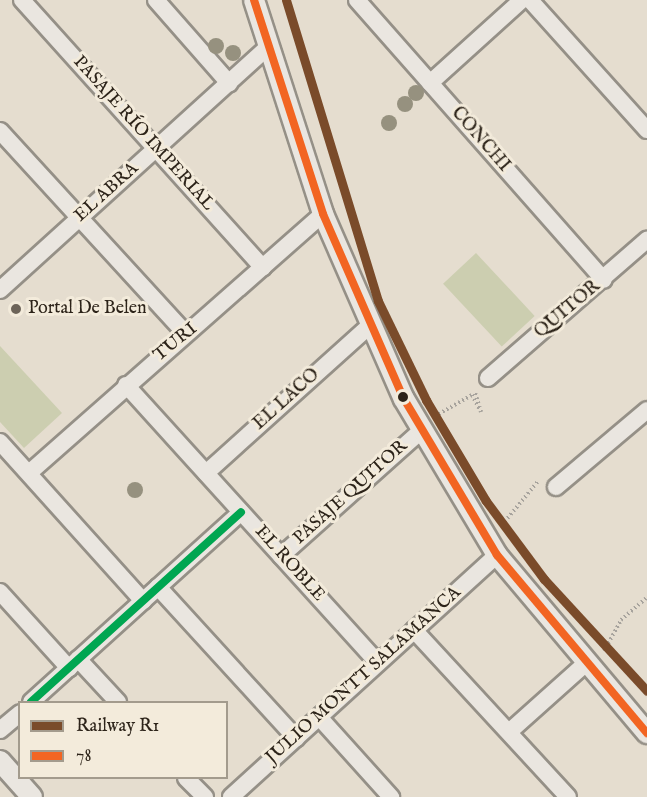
<!DOCTYPE html>
<meta charset="utf-8">
<style>
body{margin:0}
#map{position:relative;width:647px;height:797px;overflow:hidden;background:#e5ddcf;font-family:"IM FELL English",serif}
div>[style]{position:absolute}
.green>*{inset:0;background:#ccceb0;transform-origin:0 0}
.path>*{height:4px;margin-top:-2px;transform-origin:0;background:repeating-linear-gradient(90deg,#a7a39d 0 1.5px,transparent 0 4.5px)}
.roads{filter:drop-shadow(2px 0 #959087) drop-shadow(-2px 0 #959087) drop-shadow(0 2px #959087) drop-shadow(0 -2px #959087)}
.minor>*{height:16px;margin:-8px;padding:0 8px;transform-origin:8px;border-radius:8px;background:#eae6e0}
.tertiary>*{height:20px;margin:-10px;padding:0 10px;transform-origin:10px;border-radius:10px;background:#eae6e0}
.bus-1>*{height:8px;margin:-4px;padding:0 4px;transform-origin:4px;border-radius:4px;background:#f26522}
.bus-2>*{height:8px;margin:-4px;padding:0 4px;transform-origin:4px;border-radius:4px;background:#00a651}
.rail-1>*{height:9px;margin:-4.5px;padding:0 4.5px;transform-origin:4.5px;border-radius:4.5px;background:#7a4b2a}
.trees>*{width:16px;height:16px;margin:-8px;border-radius:50%;background:#96917f}
.dots>*{width:16px;height:16px;translate:-50% -50%;box-sizing:border-box;border:3px solid #f3ebdb;border-radius:50%}
span{translate:-50% -50%;white-space:nowrap;text-align:center;line-height:1.15;-webkit-text-stroke:6px #f3ebdb;paint-order:stroke}
.street-label{font-size:18px;color:#2c2319}
.poi-label{font-size:18px;color:#2c2319}
.left{translate:0 -50%;text-align:left}
.legend{position:absolute;left:18px;top:701px;width:210px;height:78px;box-sizing:border-box;background:#f3ebdb;border:2px solid #a39b8d;margin:0;padding:8px 10px;list-style:none;font-size:18px;color:#2c2319}
.legend li{display:flex;align-items:center;gap:12px;height:30px}
.legend b{width:30px;border:2px solid #a39b8d}
</style>
<div id="map">
<div class="green">
<i style="left:476px;top:253px;width:86px;height:45px;rotate:47deg"></i>
<i style="clip-path:polygon(0 346px,62px 413px,24px 448px,0 422px)"></i>
</div>
<div class="path">
<i style="left:435px;top:416px;width:43px;rotate:-29.6deg"></i>
<i style="left:472px;top:395px;width:19px;rotate:62deg"></i>
<i style="left:481px;top:412px;width:21px;rotate:-107deg"></i>
<i style="left:502px;top:525px;width:58px;rotate:-50.6deg"></i>
<i style="left:604px;top:651px;width:35px;rotate:-61deg"></i>
<i style="left:621px;top:620px;width:35px;rotate:-41deg"></i>
</div>
<div class="roads">
<div class="minor">
<i style="left:22px;top:0;width:360px;rotate:48deg"></i>
<i style="left:156px;top:0;width:111px;rotate:48.7deg"></i>
<i style="left:357px;top:0;width:373px;rotate:48.6deg"></i>
<i style="left:530px;top:0;width:175px;rotate:48deg"></i>
<i style="left:430px;top:83px;width:124px;rotate:-42.1deg"></i>
<i style="left:0;top:131px;width:274px;rotate:47.5deg"></i>
<i style="left:0;top:290px;width:360px;rotate:-42.2deg"></i>
<i style="left:488px;top:378px;width:211px;rotate:-41deg"></i>
<i style="left:126px;top:385px;width:375px;rotate:47.8deg"></i>
<i style="left:0;top:442px;width:214px;rotate:48deg"></i>
<i style="left:29px;top:473px;width:392px;rotate:-41.4deg"></i>
<i style="left:206px;top:473px;width:219px;rotate:-42deg"></i>
<i style="left:556px;top:487px;width:119px;rotate:-40.2deg"></i>
<i style="left:281px;top:556px;width:188px;rotate:-41.8deg"></i>
<i style="left:158px;top:587px;width:205px;rotate:47.6deg"></i>
<i style="left:0;top:592px;width:103px;rotate:47.8deg"></i>
<i style="left:414px;top:630px;width:227px;rotate:47.3deg"></i>
<i style="left:78px;top:659px;width:59px;rotate:47.1deg"></i>
<i style="left:31px;top:702px;width:283px;rotate:-42.1deg"></i>
<i style="left:319px;top:717px;width:108px;rotate:48deg"></i>
<i style="left:0;top:730px;width:26px;rotate:-40deg"></i>
<i style="left:509px;top:732px;width:102px;rotate:-41.8deg"></i>
<i style="left:186px;top:778px;width:27px;rotate:45deg"></i>
<i style="left:231px;top:797px;width:360px;rotate:-42.3deg"></i>
</div>
<div class="tertiary">
<i style="left:254px;top:0;width:225px;rotate:72.1deg"></i>
<i style="left:323px;top:214px;width:202px;rotate:66.4deg"></i>
<i style="left:404px;top:399px;width:182px;rotate:59.2deg"></i>
<i style="left:497px;top:555px;width:233px;rotate:49.9deg"></i>
<i style="left:0;top:761px;width:48px;rotate:48.4deg"></i>
</div>
</div>
<div class="bus-1">
<i style="left:254px;top:0;width:225px;rotate:72.1deg"></i>
<i style="left:323px;top:214px;width:202px;rotate:66.4deg"></i>
<i style="left:404px;top:399px;width:182px;rotate:59.2deg"></i>
<i style="left:497px;top:555px;width:233px;rotate:49.9deg"></i>
</div>
<div class="bus-2">
<i style="left:31px;top:702px;width:283px;rotate:-42.1deg"></i>
</div>
<div class="rail-1">
<i style="left:286px;top:0;width:315px;rotate:73deg"></i>
<i style="left:378px;top:301px;width:110px;rotate:64.1deg"></i>
<i style="left:426px;top:400px;width:117px;rotate:59.3deg"></i>
<i style="left:486px;top:501px;width:97px;rotate:53.4deg"></i>
<i style="left:544px;top:579px;width:152px;rotate:47.4deg"></i>
</div>
<div class="trees">
<i style="left:216px;top:46px"></i>
<i style="left:233px;top:53px"></i>
<i style="left:416px;top:93px"></i>
<i style="left:405px;top:104px"></i>
<i style="left:389px;top:123px"></i>
<i style="left:135px;top:490px"></i>
</div>
<div class="dots">
<i style="left:16px;top:309px;background:#6d6459"></i>
<i style="left:403px;top:397px;background:#2c2319"></i>
</div>
<div class="street-label">
<span style="left:143px;top:134px;rotate:48deg">PASAJE RÍO IMPERIAL</span>
<span style="left:480px;top:140px;rotate:49deg">CONCHI</span>
<span style="left:107px;top:193px;rotate:-42deg">EL ABRA</span>
<span style="left:568px;top:310px;rotate:-40deg">QUITOR</span>
<span style="left:176px;top:343px;rotate:-39deg">TURI</span>
<span style="left:287px;top:400px;rotate:-42deg">EL LACO</span>
<span style="left:351px;top:493px;rotate:-42deg">PASAJE QUITOR</span>
<span style="left:289px;top:564px;rotate:48deg">EL ROBLE</span>
<span style="left:364px;top:676px;rotate:-42deg">JULIO MONTT SALAMANCA</span>
</div>
<div class="poi-label">
<span class="left" style="left:28px;top:309px">Portal De Belen</span>
</div>
<ul class="legend">
<li><b style="height:8px;background:#7a4b2a"></b>Railway R1</li>
<li><b style="height:8px;background:#f26522"></b>78</li>
</ul>
</div>
